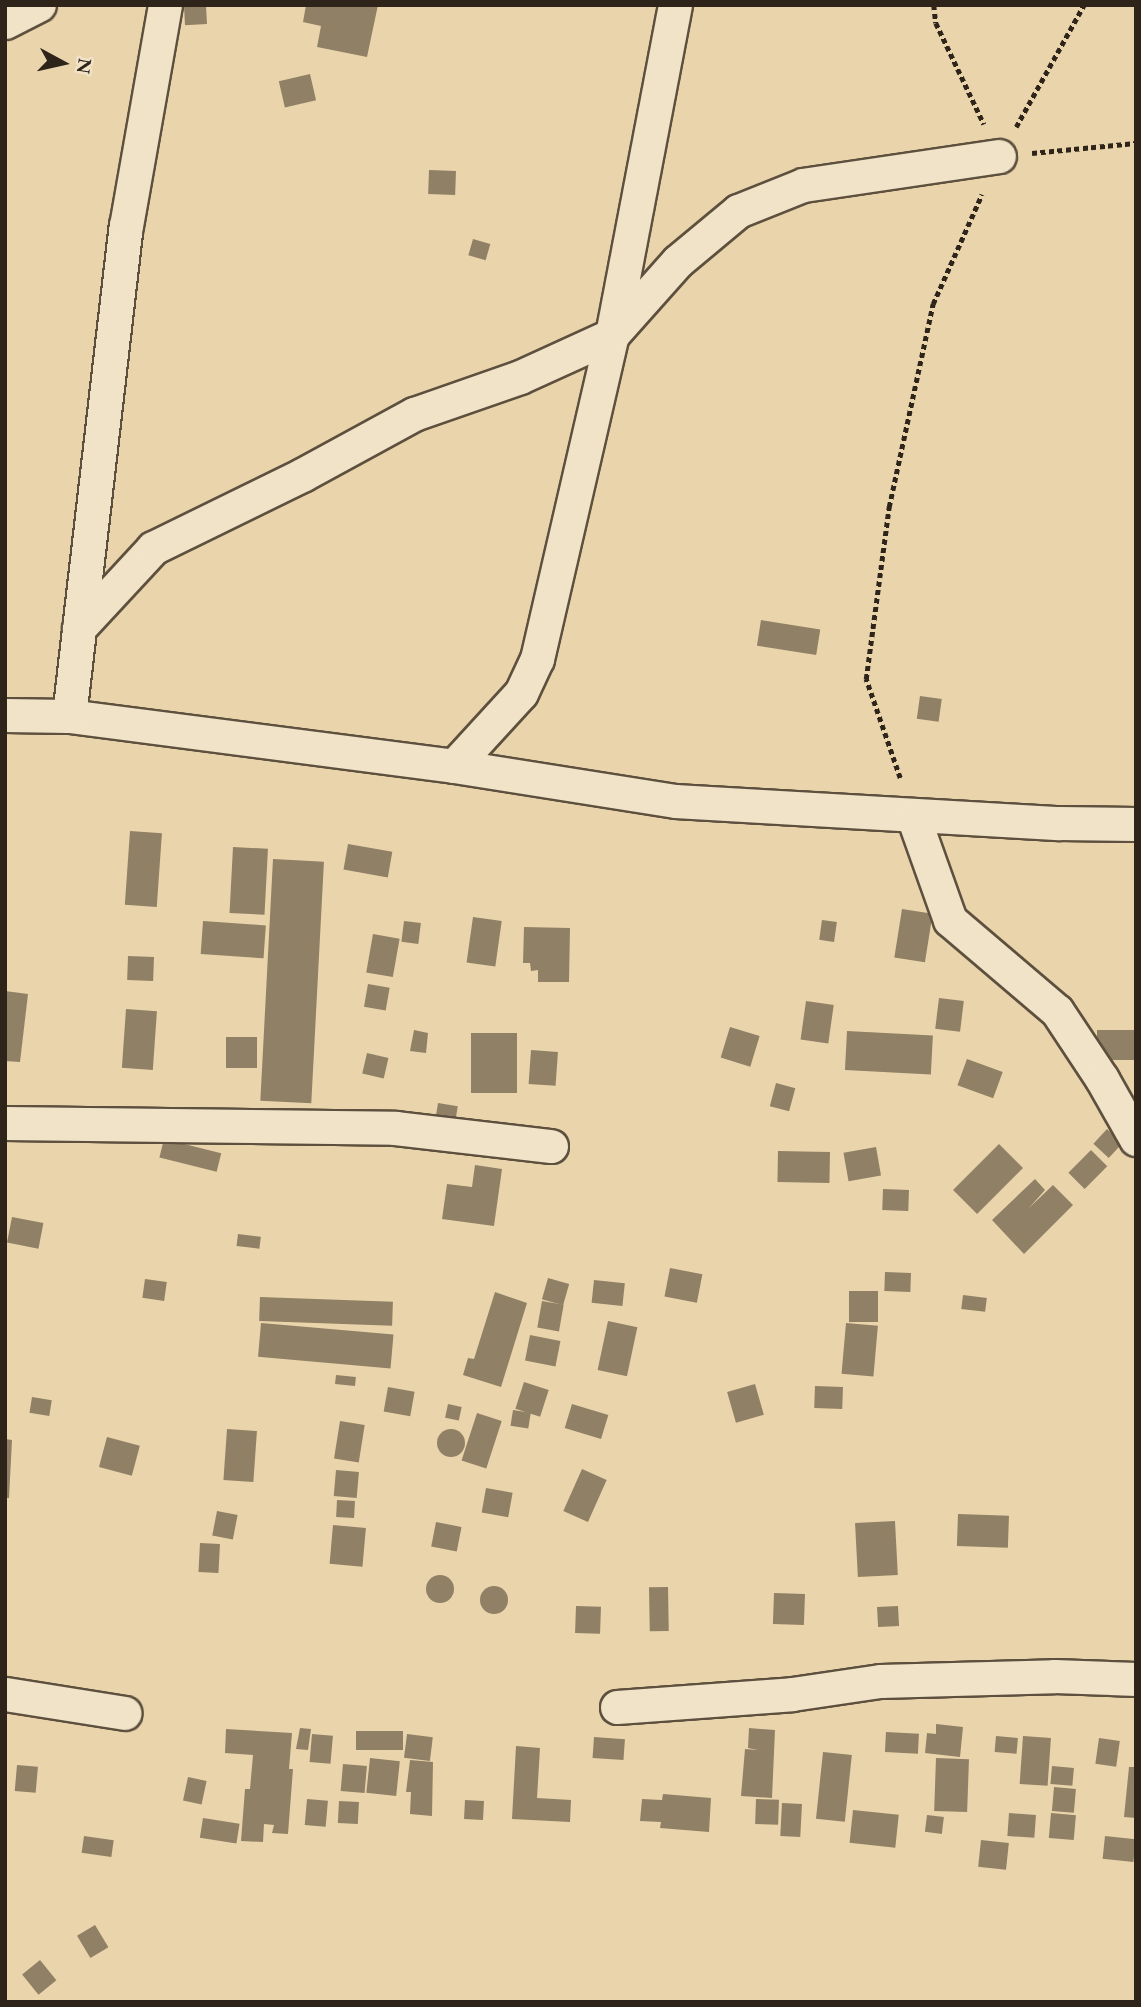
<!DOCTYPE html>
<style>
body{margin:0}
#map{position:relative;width:1141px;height:2007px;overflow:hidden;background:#ead4ab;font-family:"EB Garamond",serif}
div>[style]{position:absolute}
.building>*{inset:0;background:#908065;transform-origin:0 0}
.round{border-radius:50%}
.path>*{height:4.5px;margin-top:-2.25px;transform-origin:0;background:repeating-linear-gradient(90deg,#2e241a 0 5px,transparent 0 8.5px)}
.roads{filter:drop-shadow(2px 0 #5d503e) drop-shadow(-2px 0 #5d503e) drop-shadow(0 2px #5d503e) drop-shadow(0 -2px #5d503e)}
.minor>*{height:33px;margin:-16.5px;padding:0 16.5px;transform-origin:16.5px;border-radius:16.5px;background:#f1e3c8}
span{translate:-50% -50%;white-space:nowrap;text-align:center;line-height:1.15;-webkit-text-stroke:6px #f1e3c8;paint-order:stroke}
.frame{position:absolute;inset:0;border:7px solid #2e241a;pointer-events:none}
.north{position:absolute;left:28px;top:28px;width:70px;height:70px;-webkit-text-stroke:5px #f1e3c8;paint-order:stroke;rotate:98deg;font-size:19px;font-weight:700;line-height:28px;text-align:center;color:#2e241a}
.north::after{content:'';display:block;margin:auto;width:24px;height:32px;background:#2e241a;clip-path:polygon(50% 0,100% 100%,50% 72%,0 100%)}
</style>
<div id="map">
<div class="building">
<i style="left:206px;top:5px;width:19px;height:22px;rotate:87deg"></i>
<i style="clip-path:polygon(306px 5px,378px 5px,367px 57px,317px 47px,321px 26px,303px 22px)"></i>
<i style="left:310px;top:74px;width:27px;height:32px;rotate:77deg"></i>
<i style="left:429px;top:170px;width:27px;height:24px;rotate:2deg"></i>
<i style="left:473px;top:239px;width:18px;height:17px;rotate:16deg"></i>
<i style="left:761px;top:620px;width:60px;height:26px;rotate:9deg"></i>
<i style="left:920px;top:696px;width:22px;height:23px;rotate:8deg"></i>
<i style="left:130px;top:831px;width:32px;height:74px;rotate:4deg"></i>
<i style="left:348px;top:844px;width:45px;height:26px;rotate:10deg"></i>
<i style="left:233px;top:847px;width:35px;height:66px;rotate:3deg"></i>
<i style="left:273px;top:859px;width:51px;height:242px;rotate:3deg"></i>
<i style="left:902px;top:909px;width:31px;height:49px;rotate:9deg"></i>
<i style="left:473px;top:917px;width:29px;height:46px;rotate:8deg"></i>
<i style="left:822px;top:920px;width:15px;height:20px;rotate:8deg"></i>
<i style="left:203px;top:921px;width:63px;height:33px;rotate:4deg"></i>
<i style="left:404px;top:921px;width:17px;height:21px;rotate:7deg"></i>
<i style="clip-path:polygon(524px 927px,570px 928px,569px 982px,538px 982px,538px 970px,531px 971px,530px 963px,523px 963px)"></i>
<i style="left:373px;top:934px;width:27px;height:39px;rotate:10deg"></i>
<i style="left:128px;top:956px;width:26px;height:24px;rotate:2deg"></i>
<i style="left:368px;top:984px;width:22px;height:23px;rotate:10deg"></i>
<i style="clip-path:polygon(5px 991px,28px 994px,20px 1062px,5px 1061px)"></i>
<i style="left:939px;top:998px;width:25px;height:31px;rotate:7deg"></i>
<i style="left:806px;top:1001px;width:28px;height:39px;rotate:8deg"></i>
<i style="left:126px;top:1009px;width:31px;height:59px;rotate:4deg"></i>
<i style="left:730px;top:1027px;width:31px;height:32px;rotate:17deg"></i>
<i style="clip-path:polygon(414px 1030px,428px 1033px,426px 1053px,410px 1051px)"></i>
<i style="left:1136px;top:1030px;width:30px;height:39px;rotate:90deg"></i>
<i style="left:847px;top:1031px;width:86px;height:39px;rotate:3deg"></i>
<i style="left:471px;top:1033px;width:46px;height:60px"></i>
<i style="left:226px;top:1037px;width:31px;height:31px"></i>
<i style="left:531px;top:1050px;width:27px;height:34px;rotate:4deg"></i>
<i style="left:367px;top:1053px;width:22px;height:21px;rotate:13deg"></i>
<i style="left:967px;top:1059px;width:38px;height:28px;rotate:20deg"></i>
<i style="left:776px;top:1083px;width:20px;height:24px;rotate:15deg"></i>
<i style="left:438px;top:1103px;width:20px;height:15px;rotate:9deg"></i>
<i style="left:1107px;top:1129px;width:21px;height:20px;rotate:43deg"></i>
<i style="left:164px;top:1139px;width:59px;height:19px;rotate:14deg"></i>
<i style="left:999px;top:1144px;width:34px;height:65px;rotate:45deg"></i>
<i style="left:876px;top:1147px;width:29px;height:33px;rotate:80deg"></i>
<i style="left:1091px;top:1150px;width:23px;height:32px;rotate:45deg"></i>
<i style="left:778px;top:1151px;width:52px;height:31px;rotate:1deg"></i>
<i style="clip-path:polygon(475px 1165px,502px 1169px,494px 1226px,442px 1219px,447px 1184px,472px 1187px)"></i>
<i style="clip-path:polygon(1035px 1179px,1045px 1190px,1029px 1208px,1053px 1185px,1073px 1205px,1024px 1254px,992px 1220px)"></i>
<i style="left:883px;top:1189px;width:26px;height:21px;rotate:2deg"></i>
<i style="left:12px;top:1217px;width:32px;height:26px;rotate:11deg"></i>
<i style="left:238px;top:1234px;width:23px;height:12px;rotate:7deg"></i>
<i style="left:670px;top:1268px;width:33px;height:29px;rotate:11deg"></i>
<i style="left:885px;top:1272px;width:26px;height:19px;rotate:2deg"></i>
<i style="left:548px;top:1278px;width:22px;height:22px;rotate:16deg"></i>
<i style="left:145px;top:1279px;width:22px;height:19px;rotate:8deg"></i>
<i style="left:594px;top:1280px;width:31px;height:23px;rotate:6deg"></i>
<i style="left:849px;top:1291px;width:29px;height:31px"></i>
<i style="clip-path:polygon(495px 1292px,527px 1303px,501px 1387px,463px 1375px,468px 1358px,474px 1359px)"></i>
<i style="left:963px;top:1295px;width:24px;height:14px;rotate:7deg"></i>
<i style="left:260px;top:1297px;width:133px;height:24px;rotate:2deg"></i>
<i style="left:542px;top:1301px;width:22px;height:27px;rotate:10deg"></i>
<i style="left:608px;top:1321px;width:30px;height:50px;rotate:12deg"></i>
<i style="left:261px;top:1323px;width:133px;height:34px;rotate:5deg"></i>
<i style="left:846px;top:1323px;width:32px;height:51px;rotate:5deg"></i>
<i style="left:530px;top:1335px;width:31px;height:26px;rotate:11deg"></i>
<i style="left:336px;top:1375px;width:20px;height:9px;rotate:6deg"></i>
<i style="left:524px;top:1382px;width:26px;height:28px;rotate:18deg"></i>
<i style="left:755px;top:1384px;width:32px;height:29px;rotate:74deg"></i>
<i style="left:815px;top:1386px;width:28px;height:22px;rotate:2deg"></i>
<i style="left:388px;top:1387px;width:27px;height:25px;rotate:10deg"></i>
<i style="left:32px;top:1397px;width:20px;height:16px;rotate:9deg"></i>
<i style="left:448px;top:1404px;width:14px;height:14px;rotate:12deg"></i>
<i style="left:572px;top:1404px;width:38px;height:25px;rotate:17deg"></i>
<i style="left:513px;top:1410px;width:18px;height:16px;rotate:9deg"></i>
<i style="left:477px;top:1413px;width:26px;height:50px;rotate:18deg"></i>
<i style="left:340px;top:1421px;width:25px;height:38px;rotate:9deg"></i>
<i style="left:227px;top:1429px;width:30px;height:51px;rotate:4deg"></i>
<i class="round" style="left:437px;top:1429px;width:28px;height:28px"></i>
<i style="left:107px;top:1437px;width:34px;height:31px;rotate:15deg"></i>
<i style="clip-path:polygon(5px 1439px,12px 1440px,9px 1498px,5px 1498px)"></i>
<i style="left:582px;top:1469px;width:27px;height:46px;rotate:24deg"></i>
<i style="left:336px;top:1470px;width:23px;height:26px;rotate:5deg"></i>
<i style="left:486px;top:1488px;width:27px;height:25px;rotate:10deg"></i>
<i style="left:337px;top:1500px;width:18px;height:17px;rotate:3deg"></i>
<i style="left:217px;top:1511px;width:21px;height:25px;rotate:11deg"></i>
<i style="left:958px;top:1514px;width:51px;height:32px;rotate:2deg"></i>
<i style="left:895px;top:1521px;width:54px;height:40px;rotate:87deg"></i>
<i style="left:436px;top:1522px;width:26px;height:25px;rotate:11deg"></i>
<i style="left:333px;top:1525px;width:33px;height:39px;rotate:5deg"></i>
<i style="left:200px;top:1543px;width:20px;height:29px;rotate:3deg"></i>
<i class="round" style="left:426px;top:1575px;width:28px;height:28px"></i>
<i class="round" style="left:480px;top:1586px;width:28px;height:28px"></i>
<i style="left:668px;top:1587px;width:44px;height:19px;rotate:89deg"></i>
<i style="left:774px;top:1593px;width:31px;height:31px;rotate:2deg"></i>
<i style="left:576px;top:1606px;width:25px;height:27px;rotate:2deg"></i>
<i style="left:898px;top:1606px;width:20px;height:21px;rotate:87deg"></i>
<i style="clip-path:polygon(936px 1724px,963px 1727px,960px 1757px,925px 1753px,927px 1733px,936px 1734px)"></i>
<i style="clip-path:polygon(300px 1728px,311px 1729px,308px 1750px,296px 1749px)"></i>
<i style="clip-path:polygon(749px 1728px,775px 1730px,772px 1798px,741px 1796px,745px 1749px,758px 1750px,748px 1748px)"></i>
<i style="clip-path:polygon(226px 1729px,292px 1733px,289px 1769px,293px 1769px,288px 1834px,272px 1833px,274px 1825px,264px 1824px,263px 1842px,241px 1841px,245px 1789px,250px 1789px,253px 1755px,225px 1753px)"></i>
<i style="left:356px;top:1731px;width:47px;height:19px"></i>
<i style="left:886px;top:1732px;width:33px;height:20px;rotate:3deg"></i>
<i style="left:312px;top:1734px;width:21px;height:28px;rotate:5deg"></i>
<i style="left:407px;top:1734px;width:26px;height:24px;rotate:7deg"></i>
<i style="left:996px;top:1736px;width:22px;height:16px;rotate:5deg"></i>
<i style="left:1023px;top:1736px;width:28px;height:48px;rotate:4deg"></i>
<i style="left:594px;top:1737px;width:31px;height:21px;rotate:4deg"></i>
<i style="left:1099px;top:1738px;width:21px;height:26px;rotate:8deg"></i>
<i style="clip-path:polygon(516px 1746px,540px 1748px,537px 1798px,571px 1800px,570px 1822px,512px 1819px)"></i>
<i style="left:823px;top:1752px;width:29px;height:67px;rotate:6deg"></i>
<i style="left:370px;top:1758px;width:30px;height:35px;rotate:6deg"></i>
<i style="left:936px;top:1758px;width:33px;height:53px;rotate:2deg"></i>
<i style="clip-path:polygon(410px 1760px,433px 1762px,432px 1816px,410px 1814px,411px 1792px,406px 1792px)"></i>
<i style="left:343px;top:1764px;width:24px;height:27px;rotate:5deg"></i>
<i style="left:17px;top:1765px;width:21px;height:26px;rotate:5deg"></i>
<i style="left:1052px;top:1766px;width:22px;height:18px;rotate:5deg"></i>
<i style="clip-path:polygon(1129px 1767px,1136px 1767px,1136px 1818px,1124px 1817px)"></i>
<i style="left:188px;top:1777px;width:19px;height:24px;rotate:12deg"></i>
<i style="left:1054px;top:1787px;width:22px;height:24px;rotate:5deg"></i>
<i style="clip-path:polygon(663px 1794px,711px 1798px,709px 1832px,660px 1828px,661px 1822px,640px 1821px,642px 1799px,662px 1800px)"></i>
<i style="left:307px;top:1799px;width:21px;height:26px;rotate:5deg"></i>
<i style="left:756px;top:1799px;width:23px;height:25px;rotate:2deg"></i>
<i style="left:465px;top:1800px;width:19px;height:19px;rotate:3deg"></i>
<i style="left:339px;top:1801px;width:20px;height:22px;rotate:3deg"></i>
<i style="left:782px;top:1803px;width:20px;height:33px;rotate:3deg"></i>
<i style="left:853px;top:1810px;width:46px;height:33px;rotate:6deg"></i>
<i style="left:1009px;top:1813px;width:27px;height:23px;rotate:4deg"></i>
<i style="left:1051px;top:1813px;width:25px;height:25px;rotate:5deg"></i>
<i style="left:927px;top:1815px;width:17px;height:17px;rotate:7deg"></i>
<i style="left:203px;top:1818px;width:37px;height:20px;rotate:9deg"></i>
<i style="left:84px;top:1836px;width:30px;height:17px;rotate:8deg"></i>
<i style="left:1105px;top:1836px;width:31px;height:23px;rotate:6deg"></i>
<i style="left:981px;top:1840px;width:28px;height:27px;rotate:6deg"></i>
<i style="left:95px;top:1925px;width:26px;height:21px;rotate:59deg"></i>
<i style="left:40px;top:1960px;width:26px;height:23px;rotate:51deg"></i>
</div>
<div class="path">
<i style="left:934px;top:5px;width:18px;rotate:84deg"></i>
<i style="left:936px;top:23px;width:112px;rotate:64.6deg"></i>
<i style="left:1016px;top:127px;width:140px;rotate:-60.9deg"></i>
<i style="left:1032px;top:153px;width:104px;rotate:-5.5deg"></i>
<i style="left:900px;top:778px;width:105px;rotate:-109deg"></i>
<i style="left:866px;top:679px;width:174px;rotate:-82.4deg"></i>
<i style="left:889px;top:507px;width:208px;rotate:-77.8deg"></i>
<i style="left:933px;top:304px;width:120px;rotate:-66deg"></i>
</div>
<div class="roads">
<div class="minor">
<i style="left:5px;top:22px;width:38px;rotate:-27deg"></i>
<i style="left:79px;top:628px;width:109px;rotate:-47.2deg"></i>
<i style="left:153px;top:548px;width:166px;rotate:-26.1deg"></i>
<i style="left:302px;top:475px;width:128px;rotate:-28.6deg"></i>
<i style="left:414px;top:414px;width:112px;rotate:-19.2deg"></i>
<i style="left:520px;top:377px;width:101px;rotate:-24.5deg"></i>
<i style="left:612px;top:335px;width:99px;rotate:-48.3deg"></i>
<i style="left:678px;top:261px;width:78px;rotate:-39.8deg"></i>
<i style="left:738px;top:211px;width:70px;rotate:-21.8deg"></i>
<i style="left:803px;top:185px;width:198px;rotate:-8.4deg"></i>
<i style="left:5px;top:715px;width:64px;rotate:0.9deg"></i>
<i style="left:69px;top:716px;width:388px;rotate:7.4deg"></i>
<i style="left:454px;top:766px;width:224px;rotate:9deg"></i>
<i style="left:675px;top:801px;width:385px;rotate:3.3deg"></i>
<i style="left:1059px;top:823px;width:77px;rotate:0.7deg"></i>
<i style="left:69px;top:716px;width:493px;rotate:-83.4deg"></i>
<i style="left:126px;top:226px;width:224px;rotate:-80deg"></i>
<i style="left:454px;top:766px;width:99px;rotate:-47.5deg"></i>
<i style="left:521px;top:693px;width:38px;rotate:-65deg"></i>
<i style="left:537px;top:659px;width:333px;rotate:-77deg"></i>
<i style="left:612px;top:335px;width:336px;rotate:-79.2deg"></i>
<i style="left:913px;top:816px;width:110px;rotate:70.4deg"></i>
<i style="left:950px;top:920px;width:140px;rotate:40.4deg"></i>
<i style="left:1057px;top:1011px;width:82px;rotate:56.5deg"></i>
<i style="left:1102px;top:1079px;width:69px;rotate:60.5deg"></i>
<i style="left:5px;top:1123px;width:390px;rotate:0.7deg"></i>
<i style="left:395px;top:1128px;width:157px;rotate:6.6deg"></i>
<i style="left:5px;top:1694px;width:121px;rotate:9deg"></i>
<i style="left:617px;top:1707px;width:175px;rotate:-4.2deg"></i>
<i style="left:792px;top:1694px;width:89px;rotate:-8.4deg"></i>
<i style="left:880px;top:1681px;width:174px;rotate:-1.6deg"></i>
<i style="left:1054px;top:1676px;width:82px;rotate:2.1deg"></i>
</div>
</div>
<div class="frame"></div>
<div class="north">N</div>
</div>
